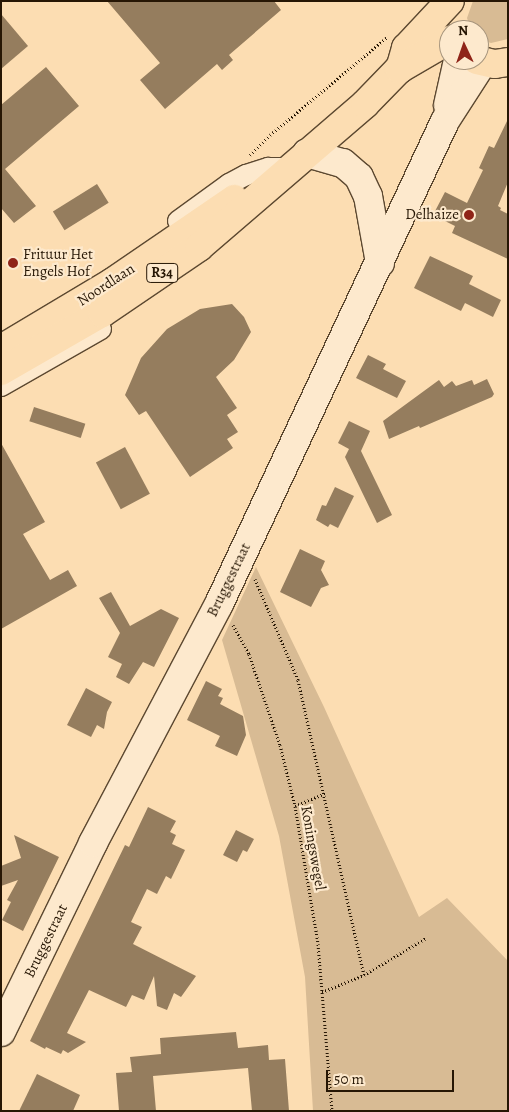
<!DOCTYPE html>
<style>
body{margin:0}
#map{position:relative;width:509px;height:1112px;overflow:hidden;background:#fcddb2;font-family:Alegreya,serif}
div>[style]{position:absolute}
.green>*{inset:0;background:#d8bb94}
.building>*{inset:0;background:#957d5e;transform-origin:0 0}
.path>*{height:3px;margin-top:-1.5px;transform-origin:0;background:repeating-linear-gradient(90deg,#261604 0 1px,transparent 0 3.5px)}
.roads{filter:drop-shadow(1px 0 #5c4830) drop-shadow(-1px 0 #5c4830) drop-shadow(0 1px #5c4830) drop-shadow(0 -1px #5c4830)}
.street>*{height:20px;margin:-10px;padding:0 10px;transform-origin:10px;border-radius:10px;background:#fde9cd}
.secondary>*{height:28px;margin:-14px;padding:0 14px;transform-origin:14px;border-radius:14px;background:#fde9cd}
.primary>*{height:28px;margin:-14px;padding:0 14px;transform-origin:14px;border-radius:14px;background:#fcddb2}
.dots>*{width:14px;height:14px;translate:-50% -50%;box-sizing:border-box;border:2px solid #fde9cd;border-radius:50%}
span{translate:-50% -50%;white-space:nowrap;text-align:center;line-height:1.15;-webkit-text-stroke:4.5px #fde9cd;paint-order:stroke}
.shield-label span{padding:1px 4px;background:#fde9cd;border:1px solid;border-radius:4px;-webkit-text-stroke-width:0}
.shield-label{font-size:14px;color:#261604;font-weight:700}
.poi-label{font-size:15px;color:#261604}
.right{translate:-100% -50%;text-align:right}
.left{translate:0 -50%;text-align:left}
.street-label{font-size:15px;color:#261604}
.frame{position:absolute;inset:0;border:2px solid #261604;pointer-events:none}
.north{position:absolute;left:439px;top:20px;width:50px;height:50px;box-sizing:border-box;background:#fde9cd;border:1px solid #a7957d;border-radius:50%;rotate:357deg;font-size:14px;font-weight:700;line-height:20px;text-align:center;color:#261604}
.north::after{content:'';display:block;margin:auto;width:18px;height:22px;background:#8f2418;clip-path:polygon(50% 0,100% 100%,50% 72%,0 100%)}
.scale{position:absolute;left:326px;top:1070px;width:128px;height:22px;box-sizing:border-box;border:2px solid #261604;border-top:0;padding-left:6px;font-size:15px;line-height:18px;white-space:nowrap;color:#261604;-webkit-text-stroke:4px #fde9cd;paint-order:stroke}
</style>
<div id="map">
<div class="green">
<i style="clip-path:polygon(473px 1px,508px 1px,508px 39px,491px 43px,479px 39px,479px 30px,471px 30px,467px 18px)"></i>
<i style="clip-path:polygon(256px 567px,324px 707px,419px 917px,447px 898px,508px 961px,508px 1111px,313px 1111px,305px 977px,279px 836px,222px 640px)"></i>
</div>
<div class="building">
<i style="clip-path:polygon(107px 1px,274px 1px,281px 10px,229px 55px,233px 60px,222px 70px,217px 64px,165px 109px,140px 80px,160px 63px)"></i>
<i style="clip-path:polygon(1px 14px,28px 46px,1px 69px)"></i>
<i style="clip-path:polygon(46px 67px,79px 106px,5px 169px,36px 206px,14px 223px,1px 208px,1px 105px)"></i>
<i style="clip-path:polygon(508px 119px,508px 182px,498px 206px,501px 208px,500px 210px,508px 214px,508px 259px,452px 233px,455px 226px,433px 215px,445px 192px,467px 203px,483px 170px,479px 168px,489px 146px,494px 148px)"></i>
<i style="left:97px;top:184px;width:22px;height:52px;rotate:58deg"></i>
<i style="clip-path:polygon(430px 256px,473px 276px,469px 284px,501px 300px,493px 317px,465px 303px,461px 311px,414px 288px)"></i>
<i style="clip-path:polygon(232px 304px,244px 317px,251px 332px,234px 360px,216px 377px,237px 408px,227px 415px,238px 432px,227px 439px,233px 448px,190px 477px,146px 411px,139px 415px,125px 395px,141px 358px,167px 329px,200px 309px)"></i>
<i style="clip-path:polygon(368px 355px,386px 364px,383px 369px,406px 381px,397px 398px,356px 378px)"></i>
<i style="clip-path:polygon(487px 379px,494px 394px,492px 397px,420px 428px,419px 426px,389px 439px,383px 421px,439px 380px,444px 387px,452px 381px,456px 386px,472px 380px,474px 385px)"></i>
<i style="left:34px;top:407px;width:54px;height:15px;rotate:18deg"></i>
<i style="clip-path:polygon(349px 421px,370px 431px,361px 451px,392px 515px,377px 523px,345px 457px,349px 449px,338px 443px)"></i>
<i style="clip-path:polygon(1px 443px,45px 522px,23px 534px,50px 580px,68px 570px,77px 586px,1px 629px)"></i>
<i style="left:125px;top:447px;width:53px;height:33px;rotate:62deg"></i>
<i style="clip-path:polygon(335px 487px,354px 496px,338px 528px,330px 524px,328px 527px,316px 520px,322px 505px,326px 506px)"></i>
<i style="clip-path:polygon(300px 549px,325px 561px,321px 570px,329px 585px,321px 588px,311px 607px,280px 592px)"></i>
<i style="clip-path:polygon(111px 592px,130px 626px,161px 609px,179px 618px,154px 667px,143px 662px,129px 684px,116px 677px,122px 664px,108px 657px,120px 633px,99px 598px)"></i>
<i style="clip-path:polygon(206px 681px,222px 689px,218px 696px,223px 698px,220px 704px,243px 716px,246px 735px,237px 756px,215px 746px,220px 736px,187px 720px)"></i>
<i style="clip-path:polygon(86px 688px,112px 702px,107px 712px,104px 729px,97px 725px,91px 737px,67px 725px)"></i>
<i style="clip-path:polygon(148px 807px,176px 821px,170px 832px,176px 835px,172px 844px,185px 850px,171px 879px,166px 876px,157px 894px,147px 889px,131px 922px,142px 927px,133px 944px,196px 976px,181px 997px,174px 993px,167px 1010px,157px 1006px,154px 976px,144px 1000px,132px 995px,126px 1007px,89px 990px,67px 1033px,86px 1042px,68px 1053px,63px 1050px,61px 1054px,46px 1047px,45px 1049px,30px 1041px,125px 845px,129px 847px)"></i>
<i style="clip-path:polygon(236px 830px,254px 839px,247px 852px,243px 850px,237px 862px,223px 855px)"></i>
<i style="clip-path:polygon(14px 835px,59px 857px,23px 931px,2px 920px,11px 902px,7px 900px,18px 880px,1px 886px,1px 866px,21px 858px)"></i>
<i style="clip-path:polygon(236px 1032px,238px 1048px,268px 1045px,269px 1060px,285px 1059px,289px 1111px,252px 1111px,248px 1068px,153px 1076px,156px 1111px,119px 1111px,116px 1073px,132px 1072px,130px 1057px,161px 1054px,160px 1038px)"></i>
<i style="clip-path:polygon(37px 1074px,80px 1095px,73px 1111px,19px 1111px)"></i>
</div>
<div class="path">
<i style="left:250px;top:155px;width:28px;rotate:-45deg"></i>
<i style="left:270px;top:135px;width:153px;rotate:-39.9deg"></i>
<i style="left:255px;top:579px;width:110px;rotate:66.9deg"></i>
<i style="left:298px;top:680px;width:302px;rotate:77.4deg"></i>
<i style="left:233px;top:625px;width:33px;rotate:61deg"></i>
<i style="left:249px;top:654px;width:96px;rotate:71.2deg"></i>
<i style="left:280px;top:745px;width:63px;rotate:76.2deg"></i>
<i style="left:295px;top:806px;width:140px;rotate:80.5deg"></i>
<i style="left:318px;top:944px;width:168px;rotate:85.2deg"></i>
<i style="left:295px;top:806px;width:33px;rotate:-23deg"></i>
<i style="left:322px;top:992px;width:45px;rotate:-22deg"></i>
<i style="left:364px;top:975px;width:72px;rotate:-30.8deg"></i>
</div>
<div class="roads">
<div class="street">
<i style="left:178px;top:221px;width:63px;rotate:-36deg"></i>
<i style="left:229px;top:184px;width:19px;rotate:-28deg"></i>
<i style="left:246px;top:175px;width:23px;rotate:-18deg"></i>
<i style="left:268px;top:168px;width:15px"></i>
<i style="left:1px;top:386px;width:115px;rotate:-29.7deg"></i>
</div>
<div class="secondary">
<i style="left:448px;top:105px;width:46px;rotate:-77.5deg"></i>
<i style="left:307px;top:153px;width:37px;rotate:16deg"></i>
<i style="left:343px;top:163px;width:21px;rotate:41deg"></i>
<i style="left:359px;top:177px;width:21px;rotate:65deg"></i>
<i style="left:368px;top:196px;width:68px;rotate:79.8deg"></i>
<i style="left:1px;top:1032px;width:210px;rotate:-64deg"></i>
<i style="left:93px;top:843px;width:270px;rotate:-62.2deg"></i>
<i style="left:219px;top:604px;width:533px;rotate:-64.92deg"></i>
<i style="left:445px;top:121px;width:70px;rotate:-57.2deg"></i>
</div>
<div class="primary">
<i style="left:477px;top:60px;width:18px;rotate:13deg"></i>
<i style="left:495px;top:64px;width:13px;rotate:-9deg"></i>
<i style="left:400px;top:69px;width:22px;rotate:-74deg"></i>
<i style="left:406px;top:48px;width:64px;rotate:-46.9deg"></i>
<i style="left:1px;top:349px;width:131px;rotate:-30.9deg"></i>
<i style="left:113px;top:282px;width:147px;rotate:-34.4deg"></i>
<i style="left:1px;top:371px;width:116px;rotate:-29.9deg"></i>
<i style="left:102px;top:313px;width:117px;rotate:-34.2deg"></i>
<i style="left:199px;top:247px;width:219px;rotate:-40.7deg"></i>
<i style="left:365px;top:104px;width:49px;rotate:-45.8deg"></i>
<i style="left:399px;top:69px;width:58px;rotate:-30.1deg"></i>
</div>
</div>
<div class="dots">
<i style="left:469px;top:215px;background:#8f2418"></i>
<i style="left:13px;top:263px;background:#8f2418"></i>
</div>
<div class="shield-label">
<span style="left:162px;top:273px">R34</span>
</div>
<div class="poi-label">
<span class="right" style="left:459px;top:215px">Delhaize</span>
<span class="left" style="left:23px;top:263px">Frituur Het<br>Engels Hof</span>
</div>
<div class="street-label">
<span style="left:106px;top:285px;rotate:-33deg">Noordlaan</span>
<span style="left:229px;top:580px;rotate:-64deg">Bruggestraat</span>
<span style="left:313px;top:848px;rotate:80deg">Koningswegel</span>
<span style="left:46px;top:941px;rotate:-64deg">Bruggestraat</span>
</div>
<div class="frame"></div>
<div class="north">N</div>
<div class="scale">50 m</div>
</div>
